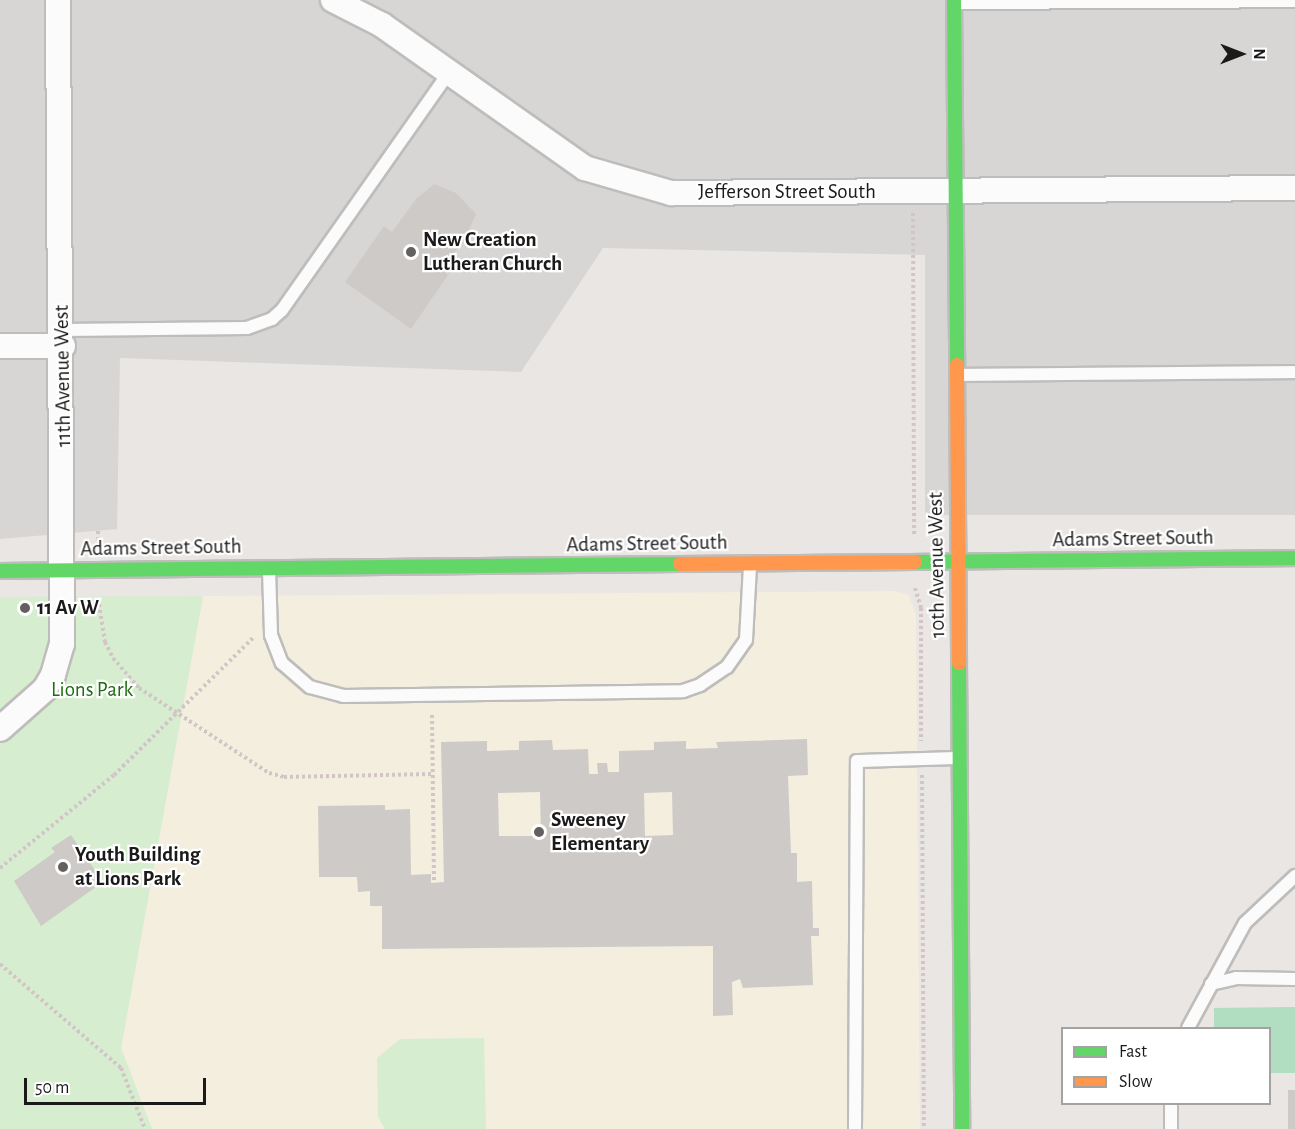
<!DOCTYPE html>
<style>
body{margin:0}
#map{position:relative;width:1295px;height:1129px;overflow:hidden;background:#e9e6e3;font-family:"Alegreya Sans",sans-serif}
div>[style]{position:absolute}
.residential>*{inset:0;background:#d8d6d5}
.education>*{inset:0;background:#f3eede}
.park>*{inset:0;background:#d6eecf}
.pitch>*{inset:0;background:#b1ddc0}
.building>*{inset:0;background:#cecac8;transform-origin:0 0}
.path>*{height:4px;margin-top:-2px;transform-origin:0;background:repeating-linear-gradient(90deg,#d3c5c7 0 3px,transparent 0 6px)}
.roads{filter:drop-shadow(2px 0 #bebdbb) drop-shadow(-2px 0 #bebdbb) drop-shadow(0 2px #bebdbb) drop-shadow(0 -2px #bebdbb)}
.lane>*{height:12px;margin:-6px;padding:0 6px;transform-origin:6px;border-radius:6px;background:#fcfbfb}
.street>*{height:24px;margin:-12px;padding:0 12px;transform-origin:12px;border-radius:12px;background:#fcfbfb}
.fast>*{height:14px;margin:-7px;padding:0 7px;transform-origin:7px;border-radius:7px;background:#63d668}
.slow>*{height:14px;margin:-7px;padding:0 7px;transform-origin:7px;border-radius:7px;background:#ff974d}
.dots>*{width:16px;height:16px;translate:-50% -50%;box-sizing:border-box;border:3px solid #fff;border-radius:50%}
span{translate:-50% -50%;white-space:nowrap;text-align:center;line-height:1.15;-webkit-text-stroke:4.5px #fff;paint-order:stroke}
.street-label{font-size:21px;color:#1a1a1a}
.poi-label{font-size:21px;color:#1a1a1a;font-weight:700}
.left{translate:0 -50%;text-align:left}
.park-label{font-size:21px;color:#1f6e13}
.legend{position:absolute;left:1061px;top:1027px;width:210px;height:78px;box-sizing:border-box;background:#fff;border:2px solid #a3a3a3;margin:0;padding:8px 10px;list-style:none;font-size:18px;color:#1a1a1a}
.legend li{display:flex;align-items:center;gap:12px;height:30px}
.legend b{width:30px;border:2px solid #a3a3a3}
.north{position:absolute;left:1211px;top:24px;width:60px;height:60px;-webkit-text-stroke:4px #fff;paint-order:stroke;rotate:90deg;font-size:16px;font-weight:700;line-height:24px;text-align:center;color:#1a1a1a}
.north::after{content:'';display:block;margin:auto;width:21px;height:27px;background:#1a1a1a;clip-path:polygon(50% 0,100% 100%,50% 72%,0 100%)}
.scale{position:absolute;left:24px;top:1078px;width:182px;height:27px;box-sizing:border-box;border:3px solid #1a1a1a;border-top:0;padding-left:8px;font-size:18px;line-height:21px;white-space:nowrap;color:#1a1a1a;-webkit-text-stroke:4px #fff;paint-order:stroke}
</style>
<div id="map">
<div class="residential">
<i style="clip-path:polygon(0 0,1295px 0,1295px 515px,925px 515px,925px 255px,603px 248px,521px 372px,120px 358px,117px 529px,0 539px)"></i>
</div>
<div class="education">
<i style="clip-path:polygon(894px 591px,909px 595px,916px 615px,920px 1129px,152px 1129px,121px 1048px,203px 596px)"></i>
</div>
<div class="park">
<i style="clip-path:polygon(203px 596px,121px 1048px,152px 1129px,0 1129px,0 597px)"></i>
<i style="clip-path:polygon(484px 1038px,486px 1129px,385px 1129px,378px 1117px,377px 1058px,400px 1039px)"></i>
</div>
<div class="pitch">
<i style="clip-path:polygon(1295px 1007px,1295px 1073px,1270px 1073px,1270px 1028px,1214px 1028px,1214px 1008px)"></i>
</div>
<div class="building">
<i style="clip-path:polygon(434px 184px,456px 193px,476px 214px,464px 241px,440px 269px,448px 275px,411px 329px,345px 282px,384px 226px,392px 232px,416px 199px)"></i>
<i style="clip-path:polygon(evenodd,807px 739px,808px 775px,788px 776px,791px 853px,797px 853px,797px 882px,812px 881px,813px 928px,819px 928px,819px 936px,811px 936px,813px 985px,743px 988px,740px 979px,732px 982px,733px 1015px,713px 1016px,713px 946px,382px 949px,382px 906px,370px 906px,370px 891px,358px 892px,357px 877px,319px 877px,318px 806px,385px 805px,385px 810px,410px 809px,411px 875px,431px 874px,431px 883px,444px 882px,441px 742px,487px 741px,487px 751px,519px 750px,519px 741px,552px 740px,553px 750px,588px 749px,589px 774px,598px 774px,597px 763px,607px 763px,608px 772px,619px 772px,619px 751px,654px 750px,654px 742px,686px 741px,686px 749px,718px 748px,716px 742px,807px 739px,540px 792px,541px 836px,499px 836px,498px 793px,540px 792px,807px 739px,672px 792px,673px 835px,645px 836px,644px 793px,672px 792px)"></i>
<i style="clip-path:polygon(71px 835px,103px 882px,41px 926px,14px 881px,55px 852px,51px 848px)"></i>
<i style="left:1288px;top:1090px;width:7px;height:39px"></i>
</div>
<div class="path">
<i style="left:913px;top:213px;width:322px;rotate:89.8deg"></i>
<i style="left:98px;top:531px;width:11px;rotate:90deg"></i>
<i style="left:915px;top:588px;width:21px;rotate:73deg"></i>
<i style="left:921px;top:608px;width:133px;rotate:90deg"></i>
<i style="left:98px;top:598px;width:45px;rotate:81deg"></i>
<i style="left:105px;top:642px;width:18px;rotate:63deg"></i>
<i style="left:113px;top:658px;width:40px;rotate:49deg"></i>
<i style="left:139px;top:688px;width:155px;rotate:33.2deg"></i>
<i style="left:269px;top:773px;width:16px;rotate:15deg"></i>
<i style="left:284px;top:777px;width:148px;rotate:-1.2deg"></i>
<i style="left:432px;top:715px;width:168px;rotate:89.3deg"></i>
<i style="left:922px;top:775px;width:354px;rotate:89.7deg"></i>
<i style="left:0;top:868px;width:147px;rotate:-39.2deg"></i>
<i style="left:114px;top:775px;width:197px;rotate:-44.6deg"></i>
<i style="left:0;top:964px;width:160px;rotate:40.7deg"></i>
<i style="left:121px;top:1068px;width:66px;rotate:68.5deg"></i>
</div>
<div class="roads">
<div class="lane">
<i style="left:954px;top:3px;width:341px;rotate:-0.3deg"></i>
<i style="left:62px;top:330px;width:185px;rotate:-0.6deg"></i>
<i style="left:247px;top:328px;width:27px;rotate:-20deg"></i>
<i style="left:272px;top:319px;width:13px;rotate:-42deg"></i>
<i style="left:282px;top:310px;width:291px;rotate:-54.9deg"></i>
<i style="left:957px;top:375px;width:338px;rotate:-0.5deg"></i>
<i style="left:269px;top:570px;width:65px;rotate:88.2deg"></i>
<i style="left:271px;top:635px;width:30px;rotate:69deg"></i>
<i style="left:282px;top:663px;width:37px;rotate:41deg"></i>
<i style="left:310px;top:687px;width:34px;rotate:15deg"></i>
<i style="left:343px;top:696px;width:340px;rotate:-0.8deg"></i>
<i style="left:683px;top:691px;width:18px;rotate:-19deg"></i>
<i style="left:700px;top:685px;width:32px;rotate:-34deg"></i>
<i style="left:727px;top:667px;width:33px;rotate:-55deg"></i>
<i style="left:746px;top:640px;width:75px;rotate:-86.9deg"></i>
<i style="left:1211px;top:984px;width:26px;rotate:-13deg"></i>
<i style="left:1236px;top:978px;width:59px;rotate:1deg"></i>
<i style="left:1188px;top:1028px;width:119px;rotate:-61.5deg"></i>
<i style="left:1245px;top:923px;width:69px;rotate:-43.2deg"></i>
<i style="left:855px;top:1129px;width:368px;rotate:-89.7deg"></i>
<i style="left:857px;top:761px;width:101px;rotate:-1.7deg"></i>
<i style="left:1171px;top:1129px;width:25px;rotate:-90deg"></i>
</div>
<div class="street">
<i style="left:333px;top:0;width:55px;rotate:27deg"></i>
<i style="left:382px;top:25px;width:248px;rotate:35.2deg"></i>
<i style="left:585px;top:168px;width:90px;rotate:16.2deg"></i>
<i style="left:671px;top:193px;width:624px;rotate:-0.46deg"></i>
<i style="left:0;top:346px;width:63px"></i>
<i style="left:0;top:729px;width:60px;rotate:-41.6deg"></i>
<i style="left:45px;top:689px;width:16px;rotate:-60deg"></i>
<i style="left:53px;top:675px;width:32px;rotate:-74deg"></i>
<i style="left:62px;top:644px;width:644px;rotate:-90.36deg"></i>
</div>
<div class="fast">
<i style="left:954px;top:0;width:365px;rotate:89.5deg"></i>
<i style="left:915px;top:562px;width:380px;rotate:-0.6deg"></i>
<i style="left:0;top:571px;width:680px;rotate:-0.59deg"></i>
<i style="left:959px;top:663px;width:466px;rotate:89.6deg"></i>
</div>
<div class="slow">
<i style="left:957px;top:365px;width:298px;rotate:89.6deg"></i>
<i style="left:680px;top:564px;width:235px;rotate:-0.5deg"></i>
</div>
</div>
<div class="dots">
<i style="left:411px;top:252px;background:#626160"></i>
<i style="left:25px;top:608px;background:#626160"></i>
<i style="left:539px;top:832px;background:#626160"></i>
<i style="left:63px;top:867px;background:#626160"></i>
</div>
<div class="street-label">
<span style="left:787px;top:192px">Jefferson Street South</span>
<span style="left:63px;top:376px;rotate:-91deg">11th Avenue West</span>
<span style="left:1133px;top:539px;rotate:-1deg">Adams Street South</span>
<span style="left:647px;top:544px;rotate:-1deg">Adams Street South</span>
<span style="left:161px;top:548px;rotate:-1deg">Adams Street South</span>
<span style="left:937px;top:565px;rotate:-91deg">10th Avenue West</span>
</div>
<div class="poi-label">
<span class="left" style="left:423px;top:252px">New Creation<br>Lutheran Church</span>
<span class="left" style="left:37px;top:608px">11 Av W</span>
<span class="left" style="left:551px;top:832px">Sweeney<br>Elementary</span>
<span class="left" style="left:75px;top:867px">Youth Building<br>at Lions Park</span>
</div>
<div class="park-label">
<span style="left:92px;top:690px">Lions Park</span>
</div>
<ul class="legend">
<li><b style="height:8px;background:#63d668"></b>Fast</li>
<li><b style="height:8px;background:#ff974d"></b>Slow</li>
</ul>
<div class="north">N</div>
<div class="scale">50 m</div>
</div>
